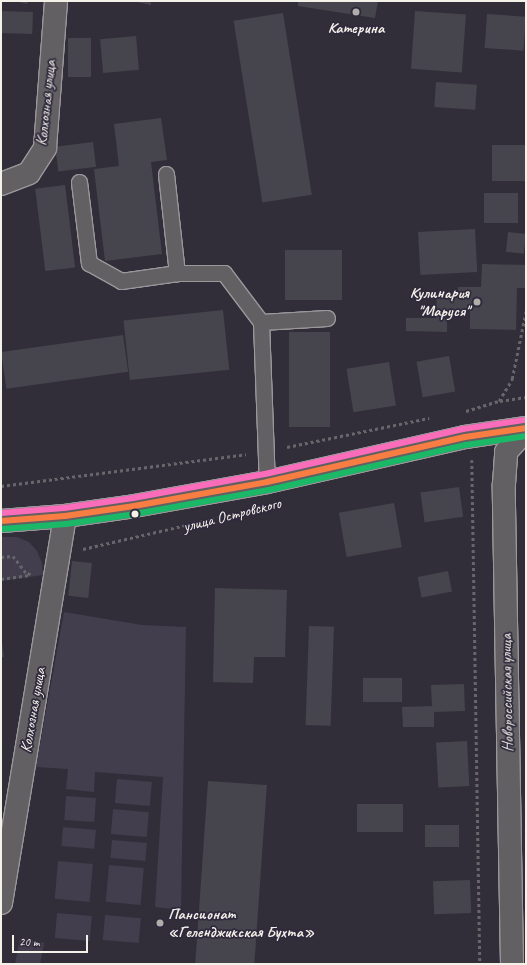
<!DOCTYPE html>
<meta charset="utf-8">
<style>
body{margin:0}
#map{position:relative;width:527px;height:965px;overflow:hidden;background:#312e39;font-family:Caveat,sans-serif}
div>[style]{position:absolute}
.green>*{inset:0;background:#423e4d;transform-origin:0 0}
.building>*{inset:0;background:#46444c;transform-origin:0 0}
.path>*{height:2.5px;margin-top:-1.25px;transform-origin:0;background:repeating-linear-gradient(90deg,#68666b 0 3px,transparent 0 6px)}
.roads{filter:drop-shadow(1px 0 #9a989b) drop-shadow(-1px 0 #9a989b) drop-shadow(0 1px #9a989b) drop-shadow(0 -1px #9a989b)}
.service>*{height:15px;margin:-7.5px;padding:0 7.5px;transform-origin:7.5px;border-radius:7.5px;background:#626063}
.minor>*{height:22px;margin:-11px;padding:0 11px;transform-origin:11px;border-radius:11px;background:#626063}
.tertiary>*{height:22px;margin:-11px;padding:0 11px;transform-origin:11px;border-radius:11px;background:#626063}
.bus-1>*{height:6px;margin:-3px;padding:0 3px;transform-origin:3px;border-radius:3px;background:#f77d43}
.bus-2>*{height:6px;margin:-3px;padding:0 3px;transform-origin:3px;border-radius:3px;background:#1ab867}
.bus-3>*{height:6px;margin:-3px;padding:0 3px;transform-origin:3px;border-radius:3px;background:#fb6dba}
.dots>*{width:11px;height:11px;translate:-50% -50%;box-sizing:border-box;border:2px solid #2f2a3d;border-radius:50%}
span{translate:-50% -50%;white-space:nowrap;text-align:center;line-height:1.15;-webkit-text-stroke:3.5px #2f2a3d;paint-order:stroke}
.poi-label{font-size:16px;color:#f4f1e8;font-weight:700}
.right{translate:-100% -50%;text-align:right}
.left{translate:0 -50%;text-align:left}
.street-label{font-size:16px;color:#f4f1e8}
.frame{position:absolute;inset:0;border:2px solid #f4f1e8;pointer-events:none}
.scale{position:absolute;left:12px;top:935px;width:76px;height:18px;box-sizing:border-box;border:2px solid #f4f1e8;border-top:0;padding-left:5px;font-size:12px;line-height:14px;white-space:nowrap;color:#f4f1e8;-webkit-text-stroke:3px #2f2a3d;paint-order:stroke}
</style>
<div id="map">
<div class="green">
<i style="clip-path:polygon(1px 537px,17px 537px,29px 542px,37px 551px,42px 563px,43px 575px,1px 581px)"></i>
<i style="clip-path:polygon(64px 612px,142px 625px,186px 627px,181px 910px,155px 907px,163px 777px,95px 772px,94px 792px,66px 789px,68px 769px,36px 767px)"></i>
<i style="left:117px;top:779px;width:35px;height:24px;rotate:5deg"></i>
<i style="left:66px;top:796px;width:30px;height:24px;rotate:4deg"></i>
<i style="left:113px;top:809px;width:36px;height:25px;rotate:5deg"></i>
<i style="left:63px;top:827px;width:33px;height:19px;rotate:5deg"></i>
<i style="left:112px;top:840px;width:35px;height:18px;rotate:5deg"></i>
<i style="left:58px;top:861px;width:35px;height:38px;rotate:5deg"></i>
<i style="left:109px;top:865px;width:35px;height:37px;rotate:5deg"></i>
<i style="left:57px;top:913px;width:35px;height:25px;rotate:5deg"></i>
<i style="left:105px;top:915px;width:36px;height:25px;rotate:5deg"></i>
<i style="clip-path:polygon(20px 938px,44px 943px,40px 964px,15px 964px)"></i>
</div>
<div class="building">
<i style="clip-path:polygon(14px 1px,28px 1px,27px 4px)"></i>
<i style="clip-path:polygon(132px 1px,151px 1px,151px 5px)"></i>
<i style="clip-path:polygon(298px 1px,378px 1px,375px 18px,298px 6px)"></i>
<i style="left:1px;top:11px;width:32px;height:22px;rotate:2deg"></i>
<i style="left:415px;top:11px;width:51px;height:58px;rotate:4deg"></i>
<i style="left:283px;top:13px;width:184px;height:50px;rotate:81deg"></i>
<i style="left:487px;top:14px;width:39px;height:34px;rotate:4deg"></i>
<i style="left:136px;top:36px;width:34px;height:36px;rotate:85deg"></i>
<i style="left:68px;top:38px;width:23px;height:39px"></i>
<i style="left:436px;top:82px;width:41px;height:25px;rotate:4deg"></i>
<i style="clip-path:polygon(161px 118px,167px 160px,151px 162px,162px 254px,105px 261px,94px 169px,119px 166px,114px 124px)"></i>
<i style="left:93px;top:142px;width:25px;height:38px;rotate:83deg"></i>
<i style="left:492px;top:145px;width:34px;height:36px"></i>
<i style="left:65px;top:185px;width:83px;height:30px;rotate:83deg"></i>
<i style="left:484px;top:193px;width:34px;height:30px"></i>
<i style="left:475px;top:229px;width:43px;height:57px;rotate:87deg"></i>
<i style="left:508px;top:232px;width:18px;height:20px;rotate:6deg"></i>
<i style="left:342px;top:250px;width:50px;height:57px;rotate:90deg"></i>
<i style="clip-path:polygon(482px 264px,526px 265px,525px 288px,517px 288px,516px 330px,470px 329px,470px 311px,447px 311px,447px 332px,406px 331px,406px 318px,436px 318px,437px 294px,458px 294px,458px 287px,481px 287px)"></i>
<i style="left:223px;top:310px;width:60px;height:100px;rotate:84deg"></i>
<i style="left:289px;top:332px;width:41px;height:95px"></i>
<i style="left:123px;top:335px;width:37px;height:123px;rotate:82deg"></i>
<i style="left:449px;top:356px;width:36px;height:33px;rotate:80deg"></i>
<i style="left:389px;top:362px;width:44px;height:43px;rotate:81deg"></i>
<i style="left:459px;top:487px;width:30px;height:39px;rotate:82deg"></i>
<i style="left:394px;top:503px;width:45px;height:56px;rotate:80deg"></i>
<i style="left:72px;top:561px;width:20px;height:35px;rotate:6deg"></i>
<i style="left:448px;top:571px;width:21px;height:31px;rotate:79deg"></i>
<i style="clip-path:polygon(215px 588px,287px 590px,285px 657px,254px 657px,253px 683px,213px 682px)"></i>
<i style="left:309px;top:626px;width:25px;height:99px;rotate:2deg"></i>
<i style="clip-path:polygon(1px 636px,4px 657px,1px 657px)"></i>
<i style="left:363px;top:678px;width:39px;height:24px"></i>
<i style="clip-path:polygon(464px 684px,465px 711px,434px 712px,434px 727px,403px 727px,402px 707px,432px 706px,431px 685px)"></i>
<i style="left:467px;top:741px;width:45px;height:31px;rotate:87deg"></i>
<i style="left:208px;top:781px;width:59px;height:183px;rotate:4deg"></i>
<i style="left:403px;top:804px;width:28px;height:46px;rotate:90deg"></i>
<i style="left:459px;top:825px;width:22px;height:34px;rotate:90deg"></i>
<i style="left:470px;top:880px;width:33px;height:37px;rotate:88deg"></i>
</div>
<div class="path">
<i style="left:500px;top:401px;width:26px;rotate:-9deg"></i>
<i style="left:466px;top:411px;width:34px;rotate:-17deg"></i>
<i style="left:499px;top:401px;width:26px;rotate:-59deg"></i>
<i style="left:512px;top:379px;width:69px;rotate:-78.4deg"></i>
<i style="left:287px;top:447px;width:145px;rotate:-11.5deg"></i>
<i style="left:472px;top:460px;width:504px;rotate:89.09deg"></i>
<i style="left:1px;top:486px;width:247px;rotate:-7.4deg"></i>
<i style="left:83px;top:549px;width:155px;rotate:-13.1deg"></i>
<i style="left:1px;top:557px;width:12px;rotate:-5deg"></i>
<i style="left:13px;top:556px;width:24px;rotate:52deg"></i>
<i style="left:1px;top:579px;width:27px;rotate:-8deg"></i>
<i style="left:28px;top:575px;width:6px;rotate:-59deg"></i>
</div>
<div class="roads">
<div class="service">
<i style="left:166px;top:174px;width:100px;rotate:83.7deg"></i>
<i style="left:79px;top:182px;width:82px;rotate:83deg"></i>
<i style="left:89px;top:263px;width:37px;rotate:29deg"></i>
<i style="left:121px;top:281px;width:57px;rotate:-8.1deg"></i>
<i style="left:177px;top:273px;width:47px"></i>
<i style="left:224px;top:273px;width:61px;rotate:52.9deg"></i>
<i style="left:261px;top:322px;width:160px;rotate:87.9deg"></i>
<i style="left:261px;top:322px;width:66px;rotate:-3.5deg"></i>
</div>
<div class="minor">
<i style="left:1px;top:184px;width:30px;rotate:-21deg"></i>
<i style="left:29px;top:173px;width:30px;rotate:-57deg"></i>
<i style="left:45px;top:148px;width:147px;rotate:-85.7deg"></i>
<i style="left:1px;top:903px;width:392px;rotate:-80.6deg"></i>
</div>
<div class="tertiary">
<i style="left:1px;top:521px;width:64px;rotate:-4.5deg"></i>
<i style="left:65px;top:516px;width:70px;rotate:-8.2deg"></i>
<i style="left:134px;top:506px;width:135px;rotate:-10.2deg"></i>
<i style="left:267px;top:482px;width:203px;rotate:-12.8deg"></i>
<i style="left:465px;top:437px;width:62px;rotate:-8.4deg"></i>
<i style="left:512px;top:964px;width:480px;rotate:-91deg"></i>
<i style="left:504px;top:484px;width:32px;rotate:-86deg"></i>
<i style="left:506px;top:452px;width:30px;rotate:-48deg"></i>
</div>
</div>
<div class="bus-1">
<i style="left:1px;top:521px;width:64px;rotate:-4.5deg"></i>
<i style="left:65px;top:516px;width:70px;rotate:-8.2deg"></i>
<i style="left:134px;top:506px;width:135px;rotate:-10.2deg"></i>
<i style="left:267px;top:482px;width:203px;rotate:-12.8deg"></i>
<i style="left:465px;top:437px;width:62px;rotate:-8.4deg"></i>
</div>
<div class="bus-2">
<i style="left:2px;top:529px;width:64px;rotate:-4.5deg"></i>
<i style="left:66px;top:524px;width:70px;rotate:-8.2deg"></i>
<i style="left:135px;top:514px;width:136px;rotate:-10.2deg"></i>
<i style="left:269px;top:490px;width:202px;rotate:-12.9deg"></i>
<i style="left:466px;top:445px;width:61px;rotate:-8.5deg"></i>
</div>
<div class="bus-3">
<i style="left:1px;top:513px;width:63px;rotate:-4.5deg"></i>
<i style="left:64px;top:508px;width:70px;rotate:-8.2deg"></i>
<i style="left:133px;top:498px;width:134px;rotate:-10.3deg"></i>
<i style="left:265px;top:474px;width:203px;rotate:-12.8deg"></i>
<i style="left:463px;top:429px;width:63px;rotate:-8.3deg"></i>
</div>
<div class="dots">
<i style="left:356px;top:12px;background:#b0adab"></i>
<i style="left:477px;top:302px;background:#b0adab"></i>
<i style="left:135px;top:514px;background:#f4f1e8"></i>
<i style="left:160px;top:923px;background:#b0adab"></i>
</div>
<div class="poi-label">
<span style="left:356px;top:28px">Катерина</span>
<span class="right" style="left:469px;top:302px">Кулинария<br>"Маруся"</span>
<span class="left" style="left:168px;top:923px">Пансионат<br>«Геленджикская Бухта»</span>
</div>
<div class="street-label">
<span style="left:46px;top:103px;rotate:-84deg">Колхозная улица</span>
<span style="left:232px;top:515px;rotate:-14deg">улица Островского</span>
<span style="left:507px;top:693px;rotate:-91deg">Новороссийская улица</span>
<span style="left:33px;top:710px;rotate:-80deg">Колхозная улица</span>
</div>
<div class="frame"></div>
<div class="scale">20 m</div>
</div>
